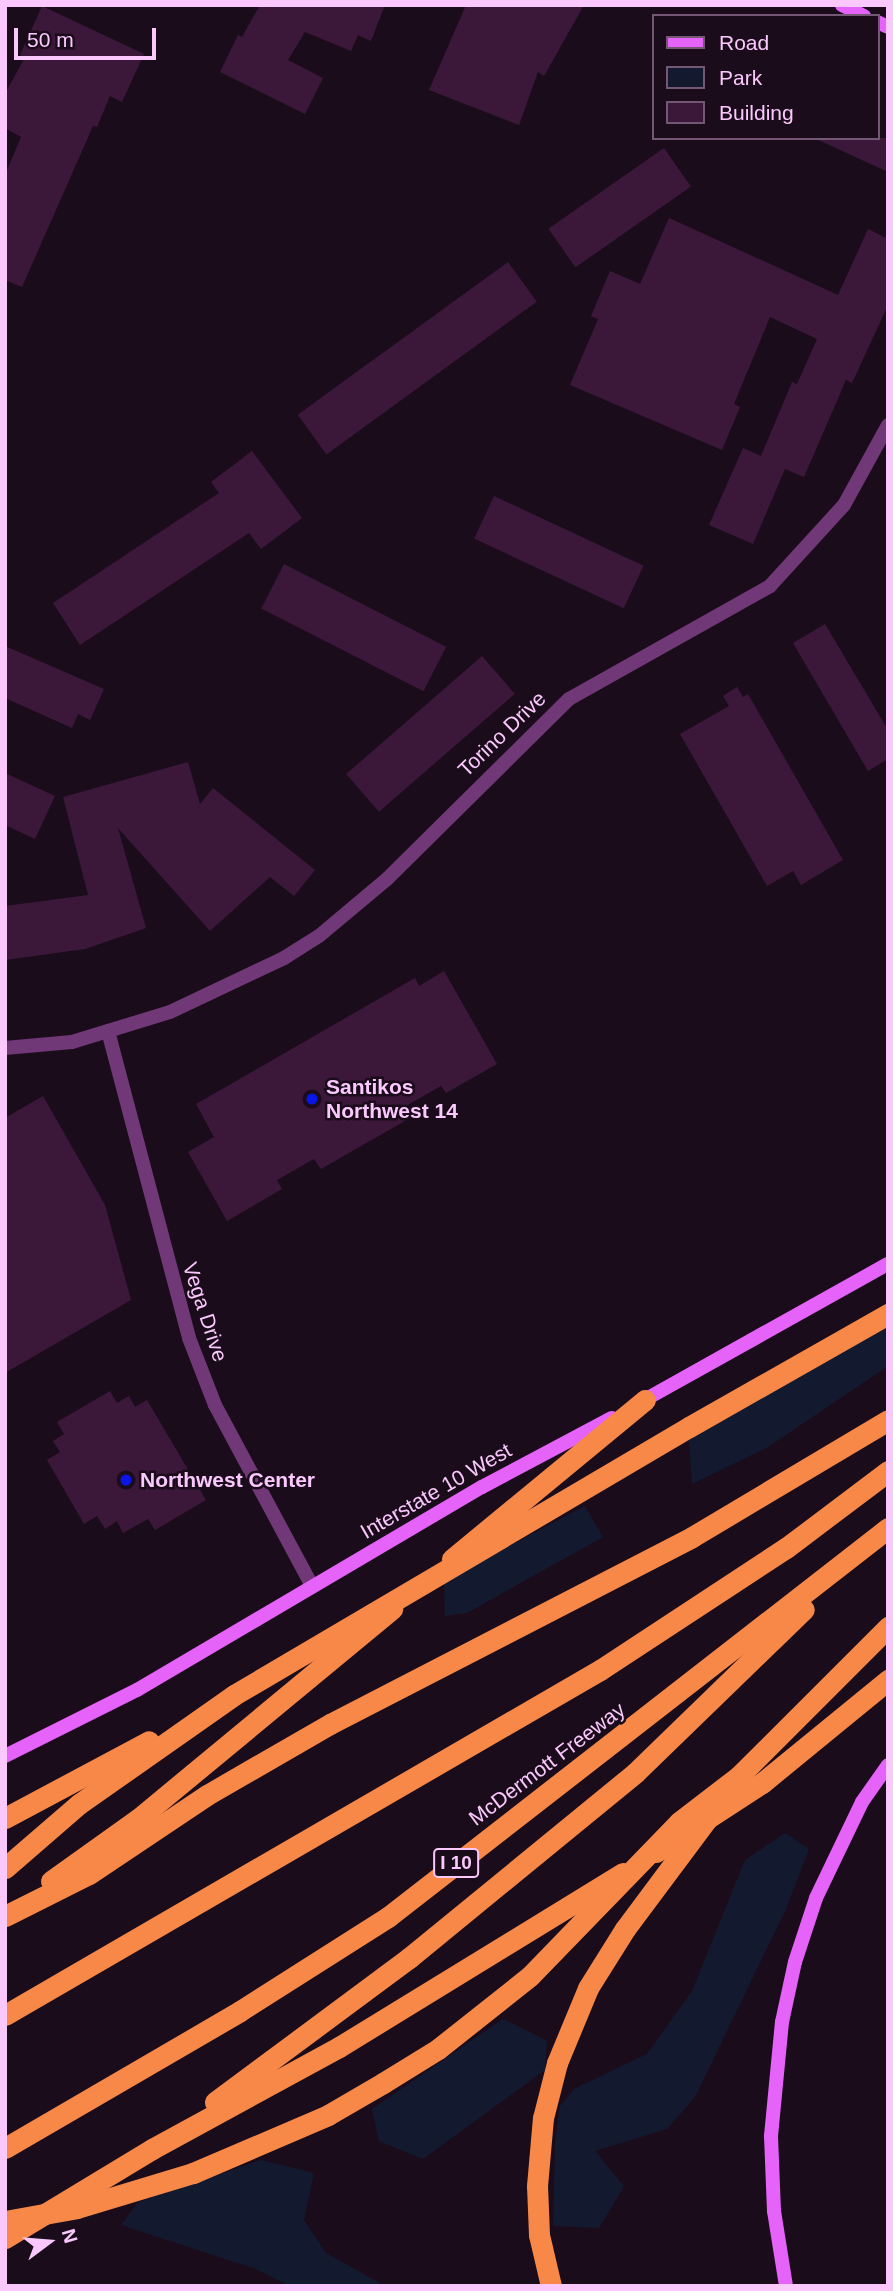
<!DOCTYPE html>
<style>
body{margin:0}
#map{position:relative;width:893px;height:2291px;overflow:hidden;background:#1b0c1b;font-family:Arial,sans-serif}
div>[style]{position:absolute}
.green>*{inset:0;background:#131a30}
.building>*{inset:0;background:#3b183a;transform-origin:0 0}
.minor>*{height:14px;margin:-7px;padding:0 7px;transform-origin:7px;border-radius:7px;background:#713878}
.secondary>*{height:14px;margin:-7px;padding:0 7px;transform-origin:7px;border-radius:7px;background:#e563f9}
.motorway>*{height:21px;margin:-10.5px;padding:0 10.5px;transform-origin:10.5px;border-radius:10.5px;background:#f88848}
.motorway-bridge>*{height:21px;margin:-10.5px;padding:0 10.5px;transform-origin:10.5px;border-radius:10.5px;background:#f88848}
.dots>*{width:19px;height:19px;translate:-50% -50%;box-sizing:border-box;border:4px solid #1b0c1b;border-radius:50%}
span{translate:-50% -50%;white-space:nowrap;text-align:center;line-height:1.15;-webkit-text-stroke:5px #1b0c1b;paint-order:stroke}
.shield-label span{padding:2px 5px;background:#1b0c1b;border:2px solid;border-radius:5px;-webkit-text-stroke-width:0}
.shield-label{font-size:19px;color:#fac8fd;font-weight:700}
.street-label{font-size:21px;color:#fac8fd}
.poi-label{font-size:21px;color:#fac8fd;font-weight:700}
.left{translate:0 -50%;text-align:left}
.frame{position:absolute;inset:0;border:7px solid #fac8fd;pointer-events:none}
.legend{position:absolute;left:652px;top:14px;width:228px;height:126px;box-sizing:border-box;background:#1b0c1b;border:2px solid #745775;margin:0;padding:9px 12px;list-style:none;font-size:21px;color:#fac8fd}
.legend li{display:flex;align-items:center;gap:14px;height:35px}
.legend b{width:35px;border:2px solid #745775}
.north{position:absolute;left:14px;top:2207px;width:70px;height:70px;-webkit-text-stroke:5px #1b0c1b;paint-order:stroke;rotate:74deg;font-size:19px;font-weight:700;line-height:28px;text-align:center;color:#fac8fd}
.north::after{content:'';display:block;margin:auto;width:24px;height:32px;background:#fac8fd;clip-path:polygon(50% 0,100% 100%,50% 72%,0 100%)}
.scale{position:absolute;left:14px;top:28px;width:142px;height:32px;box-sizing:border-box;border:4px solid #fac8fd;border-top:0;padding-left:9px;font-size:21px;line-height:24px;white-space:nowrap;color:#fac8fd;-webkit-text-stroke:5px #1b0c1b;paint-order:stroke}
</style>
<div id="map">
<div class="green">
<i style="clip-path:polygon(888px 1321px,888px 1366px,768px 1447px,692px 1484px,689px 1440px)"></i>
<i style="clip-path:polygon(585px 1506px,603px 1537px,467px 1613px,445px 1616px,444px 1580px)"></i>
<i style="clip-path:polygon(785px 1833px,809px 1849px,786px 1909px,695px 2097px,667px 2129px,595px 2151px,624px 2186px,599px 2228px,553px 2226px,555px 2143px,560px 2106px,574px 2089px,647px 2054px,692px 1991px,745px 1860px)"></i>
<i style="clip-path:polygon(503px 2019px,547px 2041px,545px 2070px,423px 2159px,379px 2141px,372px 2109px)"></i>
<i style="clip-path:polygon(261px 2160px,314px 2173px,304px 2220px,326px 2253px,385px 2286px,290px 2286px,256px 2269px,121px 2225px,138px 2202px)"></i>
</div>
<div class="building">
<i style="clip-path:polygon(260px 5px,385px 5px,371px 41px,358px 35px,351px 51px,305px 32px,288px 60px,323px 78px,305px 114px,220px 72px,238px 35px,242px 37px)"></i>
<i style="clip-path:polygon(466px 5px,584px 5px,544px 76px,538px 72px,519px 125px,429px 90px)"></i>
<i style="clip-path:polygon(42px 6px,144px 54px,122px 102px,110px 96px,97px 127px,93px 126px,22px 287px,5px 280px,5px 175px,21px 137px,5px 128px,5px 94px,25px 57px,20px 55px)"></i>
<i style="clip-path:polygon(814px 138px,888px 138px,888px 172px)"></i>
<i style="left:664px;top:148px;width:47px;height:141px;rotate:55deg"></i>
<i style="clip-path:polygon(669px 218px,838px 295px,868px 229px,888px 239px,888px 305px,852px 383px,846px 380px,804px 477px,785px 469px,753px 544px,709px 525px,743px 448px,761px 456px,792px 382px,797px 384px,817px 339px,770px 317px,734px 404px,740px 407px,722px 450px,570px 385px,598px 319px,591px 316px,610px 271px,640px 284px)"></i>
<i style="left:508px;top:262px;width:49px;height:260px;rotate:54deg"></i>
<i style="clip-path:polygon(252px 451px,302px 518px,261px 549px,249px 533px,80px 645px,53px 603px,219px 493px,211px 482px)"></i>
<i style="left:494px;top:496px;width:165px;height:47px;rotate:25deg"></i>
<i style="left:284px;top:564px;width:182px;height:50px;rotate:27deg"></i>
<i style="clip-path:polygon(825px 624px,888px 730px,888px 759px,868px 771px,793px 643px)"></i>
<i style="clip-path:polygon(5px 646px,104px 689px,90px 720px,78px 714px,72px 728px,5px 698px)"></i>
<i style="left:482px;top:656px;width:50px;height:180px;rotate:49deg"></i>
<i style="clip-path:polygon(737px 687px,743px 697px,748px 694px,843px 860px,801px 885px,793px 871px,767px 886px,680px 734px,729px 706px,723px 696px)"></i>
<i style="clip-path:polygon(188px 762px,200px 804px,213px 788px,315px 870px,294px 896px,270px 877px,210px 931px,118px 828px,146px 928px,85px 949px,5px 960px,5px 906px,88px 895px,63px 797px)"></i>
<i style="clip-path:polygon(5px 773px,55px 796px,35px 839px,5px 825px)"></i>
<i style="clip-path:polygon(444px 971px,497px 1064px,446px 1093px,441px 1086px,404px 1107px,410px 1118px,321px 1169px,314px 1159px,277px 1180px,282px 1189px,227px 1221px,188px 1152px,214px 1137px,196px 1104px,415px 978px,419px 986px)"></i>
<i style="clip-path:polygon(43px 1096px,105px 1205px,131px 1300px,5px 1373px,5px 1118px)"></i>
<i style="clip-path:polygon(110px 1391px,117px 1403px,129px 1396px,135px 1407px,147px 1400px,206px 1500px,155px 1530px,148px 1519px,123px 1533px,117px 1521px,105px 1529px,97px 1516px,84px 1524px,47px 1460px,60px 1452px,53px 1441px,64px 1434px,57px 1422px)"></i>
</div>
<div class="minor">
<i style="left:108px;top:1031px;width:318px;rotate:75.2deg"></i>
<i style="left:189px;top:1338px;width:72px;rotate:68.8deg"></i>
<i style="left:215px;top:1405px;width:205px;rotate:61.8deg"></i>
<i style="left:5px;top:1048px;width:67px;rotate:-5.1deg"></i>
<i style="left:72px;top:1042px;width:102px;rotate:-17deg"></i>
<i style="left:170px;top:1012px;width:126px;rotate:-25.3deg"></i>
<i style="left:284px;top:958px;width:41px;rotate:-32.2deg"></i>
<i style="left:319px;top:936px;width:89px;rotate:-40deg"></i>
<i style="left:387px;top:879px;width:256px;rotate:-44.7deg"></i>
<i style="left:569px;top:699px;width:231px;rotate:-29.3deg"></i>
<i style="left:770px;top:586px;width:110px;rotate:-47.6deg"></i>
<i style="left:844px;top:505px;width:91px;rotate:-61.2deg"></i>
</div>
<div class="secondary">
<i style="left:842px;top:5px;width:25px;rotate:27deg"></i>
<i style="left:877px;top:22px;width:12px;rotate:24deg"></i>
<i style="left:639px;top:1403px;width:285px;rotate:-29.2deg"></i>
<i style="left:5px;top:1756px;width:148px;rotate:-26.6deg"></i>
<i style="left:137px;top:1690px;width:400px;rotate:-30.5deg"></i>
<i style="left:482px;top:1487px;width:147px;rotate:-28deg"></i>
<i style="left:786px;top:2286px;width:76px;rotate:-99.1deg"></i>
<i style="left:774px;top:2211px;width:75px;rotate:-92.3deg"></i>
<i style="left:771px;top:2136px;width:115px;rotate:-84.5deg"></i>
<i style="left:782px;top:2022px;width:61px;rotate:-77.8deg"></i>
<i style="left:795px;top:1962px;width:67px;rotate:-71.8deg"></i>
<i style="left:816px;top:1898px;width:106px;rotate:-64.4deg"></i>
<i style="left:862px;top:1802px;width:45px;rotate:-54.9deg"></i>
</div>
<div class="motorway">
<i style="left:689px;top:1427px;width:229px;rotate:-29.6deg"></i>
<i style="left:452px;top:1559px;width:250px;rotate:-39.5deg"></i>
<i style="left:739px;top:1776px;width:211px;rotate:-45deg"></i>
<i style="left:5px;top:1818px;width:163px;rotate:-28.1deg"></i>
<i style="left:656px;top:1852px;width:126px;rotate:-33.1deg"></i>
<i style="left:762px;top:1783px;width:163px;rotate:-39.3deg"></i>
<i style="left:5px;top:1868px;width:98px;rotate:-40.9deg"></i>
<i style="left:79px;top:1804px;width:189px;rotate:-35.1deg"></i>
<i style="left:51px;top:1881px;width:107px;rotate:-35.5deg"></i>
<i style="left:138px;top:1819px;width:330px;rotate:-39.6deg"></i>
<i style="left:5px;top:1916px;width:94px;rotate:-26.6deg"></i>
<i style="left:89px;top:1874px;width:142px;rotate:-33.8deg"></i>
<i style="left:207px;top:1795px;width:142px;rotate:-30deg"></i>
<i style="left:330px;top:1724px;width:407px;rotate:-27.3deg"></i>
<i style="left:692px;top:1537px;width:228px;rotate:-30.8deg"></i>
<i style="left:5px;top:2015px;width:688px;rotate:-30.11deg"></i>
<i style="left:600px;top:1670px;width:222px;rotate:-33.3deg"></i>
<i style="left:786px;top:1548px;width:128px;rotate:-37deg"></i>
<i style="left:215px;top:2102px;width:242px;rotate:-36.6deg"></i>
<i style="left:409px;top:1958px;width:292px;rotate:-39.3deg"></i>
<i style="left:635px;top:1773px;width:235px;rotate:-44.1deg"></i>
<i style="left:5px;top:2148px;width:272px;rotate:-30.2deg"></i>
<i style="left:240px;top:2011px;width:175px;rotate:-32.4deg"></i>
<i style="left:388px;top:1917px;width:633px;rotate:-37.88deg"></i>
<i style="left:5px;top:2238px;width:172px;rotate:-31.2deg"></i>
<i style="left:152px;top:2149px;width:213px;rotate:-28.6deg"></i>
<i style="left:339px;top:2047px;width:333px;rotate:-31.5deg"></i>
</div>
<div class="motorway-bridge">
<i style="left:234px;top:1695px;width:528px;rotate:-30.5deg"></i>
<i style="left:5px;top:2221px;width:73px;rotate:-10.2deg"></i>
<i style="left:77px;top:2208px;width:121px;rotate:-16.8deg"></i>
<i style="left:193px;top:2173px;width:147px;rotate:-23.2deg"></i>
<i style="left:328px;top:2115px;width:64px;rotate:-30.2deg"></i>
<i style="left:383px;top:2083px;width:65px;rotate:-31.7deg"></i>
<i style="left:438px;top:2049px;width:117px;rotate:-38.4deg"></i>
<i style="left:530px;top:1976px;width:214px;rotate:-45.9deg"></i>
<i style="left:679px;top:1822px;width:76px;rotate:-37.5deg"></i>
<i style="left:551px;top:2286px;width:52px;rotate:-103.2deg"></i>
<i style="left:539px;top:2235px;width:49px;rotate:-92.3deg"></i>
<i style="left:537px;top:2186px;width:68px;rotate:-85deg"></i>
<i style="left:543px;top:2118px;width:57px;rotate:-75.7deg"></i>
<i style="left:557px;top:2063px;width:81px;rotate:-67.5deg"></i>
<i style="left:588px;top:1988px;width:70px;rotate:-57.9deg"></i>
<i style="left:625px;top:1929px;width:167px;rotate:-53.3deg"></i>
</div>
<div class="dots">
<i style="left:312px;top:1099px;background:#0916e7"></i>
<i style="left:126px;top:1480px;background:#0916e7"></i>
</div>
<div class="shield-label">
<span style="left:456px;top:1863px">I 10</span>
</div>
<div class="street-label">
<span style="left:502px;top:734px;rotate:-44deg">Torino Drive</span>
<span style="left:205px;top:1312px;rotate:72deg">Vega Drive</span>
<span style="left:436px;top:1491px;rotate:-30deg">Interstate 10 West</span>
<span style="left:547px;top:1764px;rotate:-37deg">McDermott Freeway</span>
</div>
<div class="poi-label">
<span class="left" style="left:326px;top:1099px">Santikos<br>Northwest 14</span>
<span class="left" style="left:140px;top:1480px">Northwest Center</span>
</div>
<div class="frame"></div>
<ul class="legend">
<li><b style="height:9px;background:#e563f9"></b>Road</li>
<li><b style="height:19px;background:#131a30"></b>Park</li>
<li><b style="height:19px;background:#3b183a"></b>Building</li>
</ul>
<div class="north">N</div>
<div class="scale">50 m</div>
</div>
